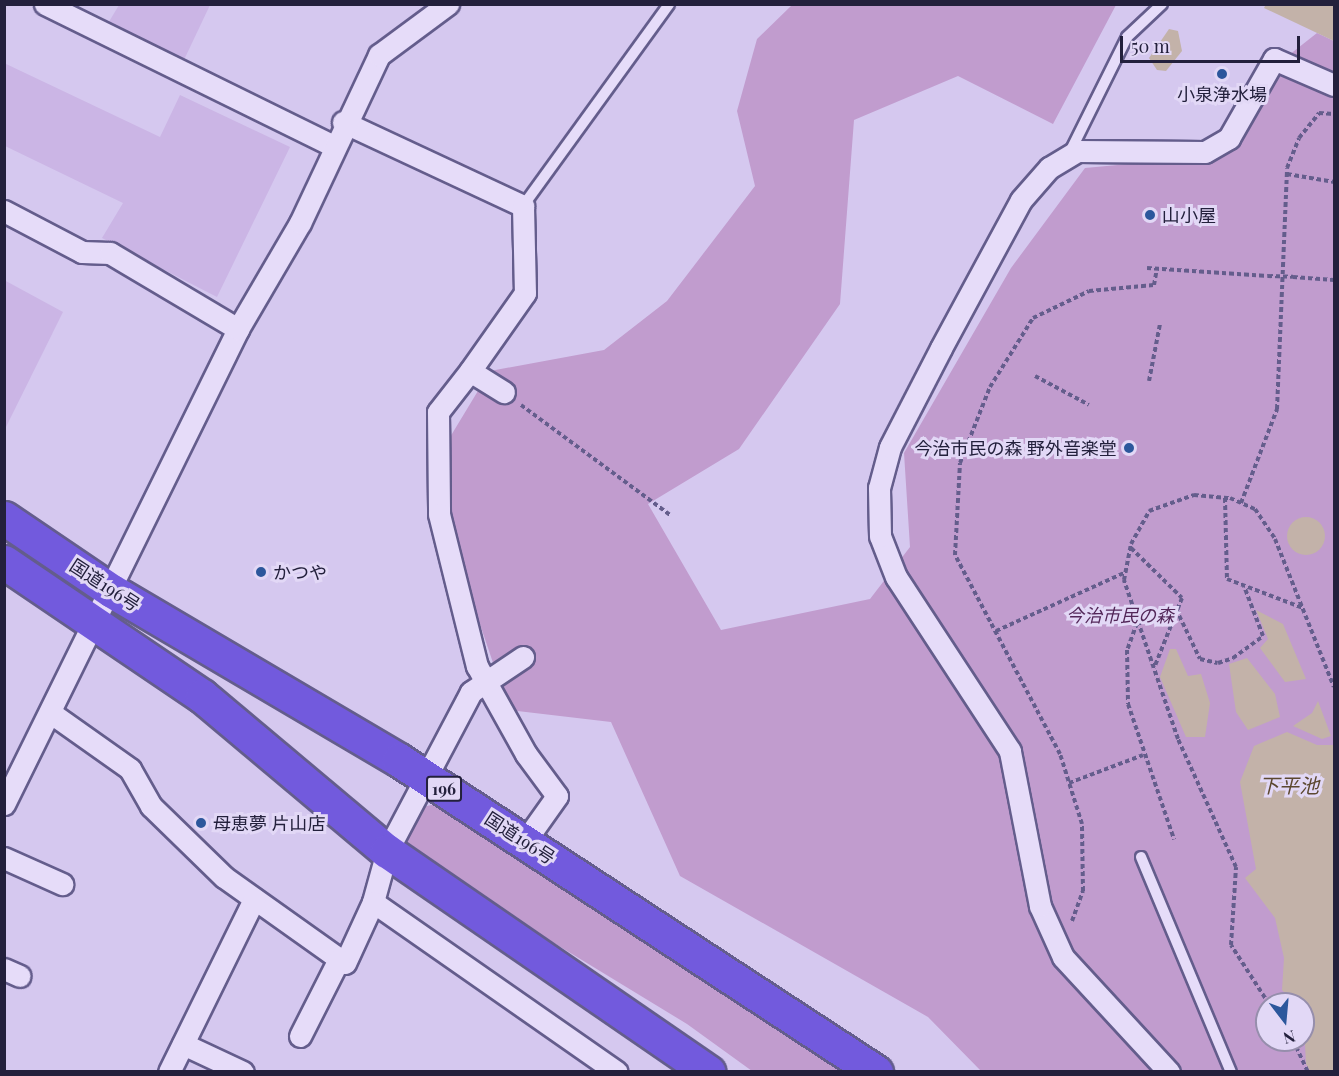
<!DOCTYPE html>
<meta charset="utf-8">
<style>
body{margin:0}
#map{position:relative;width:1339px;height:1076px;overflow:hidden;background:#d5c8ef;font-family:"Playfair Display","Noto Sans JP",serif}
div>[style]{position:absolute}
.farmland>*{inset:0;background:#cbb5e5}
.green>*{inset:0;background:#c19cce}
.water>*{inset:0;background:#c3b2a9}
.round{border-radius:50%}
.path>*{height:4px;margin-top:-2px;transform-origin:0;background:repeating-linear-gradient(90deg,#645d8c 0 4.5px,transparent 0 7.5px)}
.roads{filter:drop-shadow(2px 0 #645d8c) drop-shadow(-2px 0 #645d8c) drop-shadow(0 2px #645d8c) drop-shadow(0 -2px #645d8c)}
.lane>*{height:10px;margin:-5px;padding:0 5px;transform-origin:5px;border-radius:5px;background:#e6dcf9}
.street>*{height:21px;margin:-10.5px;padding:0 10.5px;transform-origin:10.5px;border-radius:10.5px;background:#e6dcf9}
.highway>*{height:33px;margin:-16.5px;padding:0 16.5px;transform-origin:16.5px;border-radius:16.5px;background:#725add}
.path-bridge>*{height:4px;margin-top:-2px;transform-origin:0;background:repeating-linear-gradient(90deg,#645d8c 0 4.5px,transparent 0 7.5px)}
.dots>*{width:16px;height:16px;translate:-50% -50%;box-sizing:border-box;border:3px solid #e2d8f6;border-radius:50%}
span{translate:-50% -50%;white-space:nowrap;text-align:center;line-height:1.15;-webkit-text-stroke:6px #e2d8f6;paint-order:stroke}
.shield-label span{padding:2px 4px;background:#e2d8f6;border:2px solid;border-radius:4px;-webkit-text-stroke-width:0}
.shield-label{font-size:16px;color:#23203c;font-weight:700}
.poi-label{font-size:18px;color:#23203c}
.left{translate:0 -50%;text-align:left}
.right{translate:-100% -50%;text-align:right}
.street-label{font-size:18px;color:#23203c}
.park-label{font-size:18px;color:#532759;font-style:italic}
.water-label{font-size:20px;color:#5c4830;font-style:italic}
.frame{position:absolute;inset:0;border:6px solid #23203c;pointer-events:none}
.north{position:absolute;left:1255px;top:992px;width:60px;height:60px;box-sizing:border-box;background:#e2d8f6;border:2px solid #968eac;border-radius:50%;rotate:164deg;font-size:16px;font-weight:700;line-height:24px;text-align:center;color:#23203c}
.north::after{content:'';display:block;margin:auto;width:21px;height:27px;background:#2c579c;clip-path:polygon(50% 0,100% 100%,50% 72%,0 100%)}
.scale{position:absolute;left:1120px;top:36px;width:180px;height:27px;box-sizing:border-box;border:3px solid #23203c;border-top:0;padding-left:8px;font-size:18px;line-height:21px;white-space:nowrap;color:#23203c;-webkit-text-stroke:4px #e2d8f6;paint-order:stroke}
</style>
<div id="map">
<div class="farmland">
<i style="clip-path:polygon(119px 5px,210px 5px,183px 62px,107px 25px)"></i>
<i style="clip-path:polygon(4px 63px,160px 137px,180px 95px,290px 147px,217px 297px,102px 238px,123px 203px,5px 146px)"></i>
<i style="clip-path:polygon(4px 280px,63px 312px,5px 429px,4px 429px)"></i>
</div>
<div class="green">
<i style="clip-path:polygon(evenodd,792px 5px,1116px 5px,1053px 124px,958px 76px,854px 120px,840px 304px,739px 449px,648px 504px,721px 630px,870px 599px,910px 547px,904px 453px,1011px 268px,1085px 168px,1226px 155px,1265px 74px,1317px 33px,1334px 41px,1334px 1071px,981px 1071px,928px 1017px,680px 876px,611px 722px,509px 710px,443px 515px,438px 457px,490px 371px,604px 350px,667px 301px,755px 186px,737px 111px,757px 39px,792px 5px,1267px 1004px,1303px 1004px,1303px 1040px,1267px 1040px,1267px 1004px)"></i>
<i style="clip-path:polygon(449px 801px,861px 1071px,752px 1071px,687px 1024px,434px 870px,396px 834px,409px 810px)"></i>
</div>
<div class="water">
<i style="clip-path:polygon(1266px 4px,1334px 5px,1334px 41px,1264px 8px)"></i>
<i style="clip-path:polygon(1169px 29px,1178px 31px,1182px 51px,1166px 71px,1157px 70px,1149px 58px)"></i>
<i class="round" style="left:1287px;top:517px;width:38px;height:38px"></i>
<i style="clip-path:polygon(1256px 610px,1283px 624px,1306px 679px,1285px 682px,1260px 648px,1268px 639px)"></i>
<i style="clip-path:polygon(1170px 649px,1176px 649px,1188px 676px,1201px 674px,1210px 703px,1205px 737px,1186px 737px,1160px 677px)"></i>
<i style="clip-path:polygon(1247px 658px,1275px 694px,1280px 717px,1248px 730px,1236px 712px,1229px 664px)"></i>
<i style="clip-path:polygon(1318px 701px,1331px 736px,1322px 739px,1293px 726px,1312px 713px)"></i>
<i style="clip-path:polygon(1287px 732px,1317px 745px,1334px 745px,1334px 1071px,1310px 1071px,1306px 1064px,1303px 1004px,1295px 1004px,1282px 990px,1284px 958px,1275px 918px,1245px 878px,1256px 869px,1240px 782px,1254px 746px)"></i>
</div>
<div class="path">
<i style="left:1287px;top:174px;width:48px;rotate:9.7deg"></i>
<i style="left:1147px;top:268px;width:121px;rotate:3.8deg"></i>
<i style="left:1293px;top:277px;width:41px;rotate:4.2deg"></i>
<i style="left:1035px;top:376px;width:61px;rotate:28.2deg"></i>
<i style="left:1149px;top:381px;width:58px;rotate:-79.1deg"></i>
<i style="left:521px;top:405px;width:185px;rotate:36.4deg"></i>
<i style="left:1225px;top:498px;width:81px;rotate:88.6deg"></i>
<i style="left:1227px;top:579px;width:81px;rotate:20.9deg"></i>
<i style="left:1241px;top:503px;width:101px;rotate:-69deg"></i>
<i style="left:1277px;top:409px;width:241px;rotate:-87.6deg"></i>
<i style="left:1287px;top:168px;width:32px;rotate:-68deg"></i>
<i style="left:1299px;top:138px;width:32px;rotate:-51deg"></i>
<i style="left:1319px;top:113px;width:15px;rotate:4deg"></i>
<i style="left:1131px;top:548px;width:71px;rotate:44.4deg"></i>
<i style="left:1182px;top:598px;width:75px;rotate:111.8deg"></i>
<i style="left:1176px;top:609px;width:55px;rotate:64.4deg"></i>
<i style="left:1200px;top:659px;width:18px;rotate:13deg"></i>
<i style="left:1218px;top:663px;width:16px;rotate:-18deg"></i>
<i style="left:1233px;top:658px;width:37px;rotate:-36deg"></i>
<i style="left:1263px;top:636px;width:53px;rotate:-110.8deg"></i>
<i style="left:1137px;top:623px;width:29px;rotate:110deg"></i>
<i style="left:1127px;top:650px;width:54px;rotate:88.9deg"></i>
<i style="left:1128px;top:704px;width:143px;rotate:71.2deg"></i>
<i style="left:996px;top:631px;width:141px;rotate:-24.4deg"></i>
<i style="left:1069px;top:783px;width:79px;rotate:-20.7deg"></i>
<i style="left:1072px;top:921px;width:32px;rotate:-70deg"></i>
<i style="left:1083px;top:891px;width:67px;rotate:-90.9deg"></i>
<i style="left:1082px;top:824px;width:73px;rotate:-107.4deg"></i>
<i style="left:1060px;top:754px;width:225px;rotate:-117.8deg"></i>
<i style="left:955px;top:555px;width:92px;rotate:-86.9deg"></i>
<i style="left:960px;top:463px;width:82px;rotate:-68.5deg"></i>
<i style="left:990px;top:387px;width:81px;rotate:-58.1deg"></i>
<i style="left:1033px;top:318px;width:62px;rotate:-25.7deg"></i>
<i style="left:1089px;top:291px;width:65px;rotate:-5.3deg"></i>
<i style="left:1154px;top:285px;width:17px;rotate:-80deg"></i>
<i style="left:1269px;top:1004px;width:70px;rotate:-122.8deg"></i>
<i style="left:1231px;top:945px;width:78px;rotate:-86.3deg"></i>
<i style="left:1236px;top:867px;width:141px;rotate:-114.4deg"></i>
<i style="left:1178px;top:739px;width:168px;rotate:-108.8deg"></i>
<i style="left:1124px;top:580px;width:37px;rotate:-79deg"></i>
<i style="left:1131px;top:544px;width:38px;rotate:-61deg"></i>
<i style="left:1149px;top:511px;width:48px;rotate:-19.6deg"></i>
<i style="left:1194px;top:495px;width:36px;rotate:5deg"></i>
<i style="left:1230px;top:498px;width:27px;rotate:24deg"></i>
<i style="left:1255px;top:509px;width:36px;rotate:56deg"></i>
<i style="left:1275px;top:539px;width:159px;rotate:68.3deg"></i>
<i style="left:1293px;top:1040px;width:35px;rotate:65deg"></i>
</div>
<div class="roads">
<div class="lane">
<i style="left:1070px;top:152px;width:128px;rotate:-63.6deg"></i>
<i style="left:1127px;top:37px;width:48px;rotate:-43.3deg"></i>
<i style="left:523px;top:206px;width:249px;rotate:-54.1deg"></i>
<i style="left:1141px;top:857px;width:233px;rotate:67.3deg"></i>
</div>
<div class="street">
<i style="left:45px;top:4px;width:320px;rotate:26.2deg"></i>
<i style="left:343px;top:122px;width:199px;rotate:25deg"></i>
<i style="left:523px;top:206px;width:87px;rotate:88.7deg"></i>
<i style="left:525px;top:293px;width:95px;rotate:125.2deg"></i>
<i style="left:470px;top:371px;width:40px;rotate:32deg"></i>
<i style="left:4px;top:211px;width:88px;rotate:27.7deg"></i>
<i style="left:82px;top:252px;width:28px;rotate:2deg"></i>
<i style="left:110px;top:253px;width:149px;rotate:30.7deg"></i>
<i style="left:470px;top:371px;width:52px;rotate:128deg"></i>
<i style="left:438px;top:412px;width:102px;rotate:89.4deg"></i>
<i style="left:439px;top:514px;width:157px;rotate:76deg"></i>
<i style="left:477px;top:666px;width:101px;rotate:60.9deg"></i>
<i style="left:526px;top:754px;width:52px;rotate:53.6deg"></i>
<i style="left:557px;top:796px;width:55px;rotate:125.4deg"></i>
<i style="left:523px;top:657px;width:63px;rotate:146.1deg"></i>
<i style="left:471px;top:692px;width:180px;rotate:117.8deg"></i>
<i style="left:387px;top:851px;width:53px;rotate:105.4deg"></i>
<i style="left:373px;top:902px;width:297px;rotate:34.9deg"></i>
<i style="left:51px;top:713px;width:97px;rotate:35.3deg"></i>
<i style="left:130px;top:769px;width:43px;rotate:60.4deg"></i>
<i style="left:151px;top:806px;width:102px;rotate:44.2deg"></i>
<i style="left:224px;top:877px;width:148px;rotate:35.4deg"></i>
<i style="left:345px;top:963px;width:67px;rotate:-65.3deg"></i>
<i style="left:4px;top:804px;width:530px;rotate:-63.77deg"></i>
<i style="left:238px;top:329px;width:123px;rotate:-59.7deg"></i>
<i style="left:300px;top:223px;width:186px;rotate:-64.8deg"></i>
<i style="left:379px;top:55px;width:86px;rotate:-36.5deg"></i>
<i style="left:4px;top:858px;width:64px;rotate:24.1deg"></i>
<i style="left:4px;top:969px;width:17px;rotate:24deg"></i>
<i style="left:300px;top:1036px;width:86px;rotate:-63.1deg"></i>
<i style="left:183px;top:1044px;width:66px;rotate:25deg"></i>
<i style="left:169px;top:1072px;width:193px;rotate:-63.8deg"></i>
<i style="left:1169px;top:1072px;width:156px;rotate:-132.7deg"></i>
<i style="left:1063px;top:957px;width:56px;rotate:-114.3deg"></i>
<i style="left:1040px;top:906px;width:158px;rotate:-101deg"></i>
<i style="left:1010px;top:751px;width:208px;rotate:-123.2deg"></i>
<i style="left:896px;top:577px;width:44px;rotate:-111.3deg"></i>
<i style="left:880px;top:536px;width:48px;rotate:-91.2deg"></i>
<i style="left:879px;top:488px;width:42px;rotate:-75deg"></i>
<i style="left:890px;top:447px;width:111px;rotate:-62.7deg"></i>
<i style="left:941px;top:348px;width:168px;rotate:-61.6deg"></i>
<i style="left:1021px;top:200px;width:43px;rotate:-48.8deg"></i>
<i style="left:1049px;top:168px;width:33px;rotate:-31deg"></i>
<i style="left:1077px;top:151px;width:128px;rotate:0.4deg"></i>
<i style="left:1205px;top:152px;width:28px;rotate:-30deg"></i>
<i style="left:1229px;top:138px;width:91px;rotate:-60.3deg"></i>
<i style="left:1274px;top:59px;width:65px;rotate:23.4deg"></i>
</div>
<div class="highway">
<i style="left:4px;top:518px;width:130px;rotate:34.1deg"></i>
<i style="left:112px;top:591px;width:333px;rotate:30.5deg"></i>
<i style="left:399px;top:760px;width:570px;rotate:33.19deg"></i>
<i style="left:4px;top:562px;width:239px;rotate:34.1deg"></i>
<i style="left:202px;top:696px;width:241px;rotate:40deg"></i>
<i style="left:387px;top:851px;width:390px;rotate:34.5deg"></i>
</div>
</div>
<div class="path-bridge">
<i style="left:1268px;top:276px;width:25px;rotate:2deg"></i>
</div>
<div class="dots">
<i style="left:1222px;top:74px;background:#2c579c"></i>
<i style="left:1150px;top:215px;background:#2c579c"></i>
<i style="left:1129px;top:448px;background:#2c579c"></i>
<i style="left:261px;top:572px;background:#2c579c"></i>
<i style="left:201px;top:823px;background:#2c579c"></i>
</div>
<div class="shield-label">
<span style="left:444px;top:789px">196</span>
</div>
<div class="poi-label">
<span style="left:1222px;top:94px">小泉浄水場</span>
<span class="left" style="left:1162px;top:215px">山小屋</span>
<span class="right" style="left:1117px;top:448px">今治市民の森 野外音楽堂</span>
<span class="left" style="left:273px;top:572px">かつや</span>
<span class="left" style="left:213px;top:823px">母恵夢 片山店</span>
</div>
<div class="street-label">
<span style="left:105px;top:585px;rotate:33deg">国道196号</span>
<span style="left:520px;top:838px;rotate:33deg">国道196号</span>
</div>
<div class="park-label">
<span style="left:1120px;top:615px">今治市民の森</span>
</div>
<div class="water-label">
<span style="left:1289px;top:784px">下平池</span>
</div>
<div class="frame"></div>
<div class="north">N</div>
<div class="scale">50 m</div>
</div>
